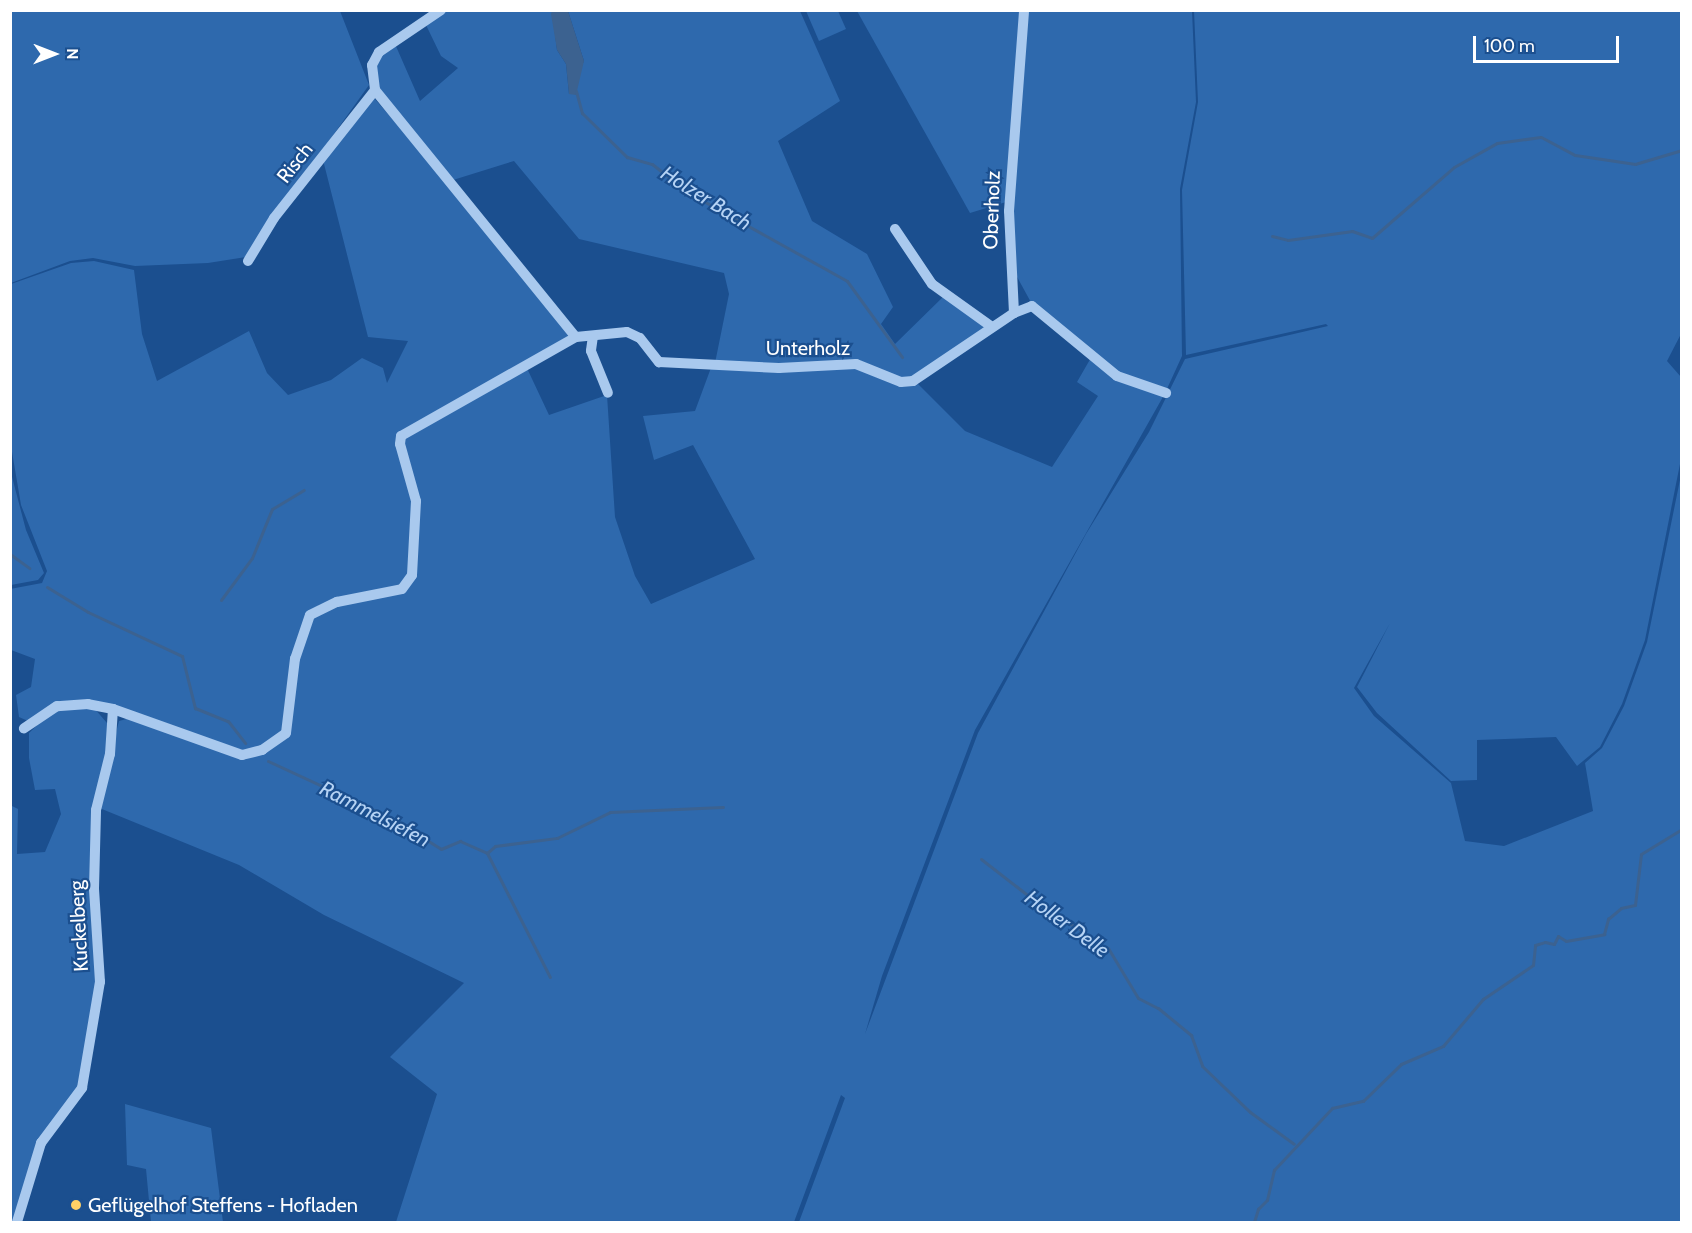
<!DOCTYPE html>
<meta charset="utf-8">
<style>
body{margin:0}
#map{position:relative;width:1692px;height:1233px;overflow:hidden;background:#1b4f8f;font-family:Cabin,sans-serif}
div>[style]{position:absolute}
.green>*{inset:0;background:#2e69ad}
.water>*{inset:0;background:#3c6290}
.stream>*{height:3px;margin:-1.5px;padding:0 1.5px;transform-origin:1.5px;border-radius:1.5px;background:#3c6290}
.minor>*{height:10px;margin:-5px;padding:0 5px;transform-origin:5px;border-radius:5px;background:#a9c9ee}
.dots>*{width:16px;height:16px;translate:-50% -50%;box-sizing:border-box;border:3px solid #1b4f8f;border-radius:50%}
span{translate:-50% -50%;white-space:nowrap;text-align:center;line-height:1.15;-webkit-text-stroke:4.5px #1b4f8f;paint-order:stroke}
.street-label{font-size:20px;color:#fff}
.poi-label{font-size:20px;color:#fff}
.left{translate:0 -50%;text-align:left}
.water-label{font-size:21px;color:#b5d3f5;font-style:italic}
.frame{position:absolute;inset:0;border:12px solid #fff;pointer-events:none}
.north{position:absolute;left:24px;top:24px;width:60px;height:60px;-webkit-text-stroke:4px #1b4f8f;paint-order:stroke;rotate:90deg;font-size:16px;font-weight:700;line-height:24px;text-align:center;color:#fff}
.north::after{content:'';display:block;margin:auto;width:21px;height:27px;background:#fff;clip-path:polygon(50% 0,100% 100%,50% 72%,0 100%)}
.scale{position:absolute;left:1473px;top:36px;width:146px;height:27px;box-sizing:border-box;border:3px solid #fff;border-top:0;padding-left:8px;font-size:18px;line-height:21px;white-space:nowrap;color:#fff;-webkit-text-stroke:4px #1b4f8f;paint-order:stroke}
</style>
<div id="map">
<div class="green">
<i style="clip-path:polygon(10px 11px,340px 11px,369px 85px,246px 257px,208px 263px,135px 266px,93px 258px,70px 261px,11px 283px)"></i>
<i style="clip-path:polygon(445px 11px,552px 11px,557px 50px,566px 64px,569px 94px,584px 61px,568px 11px,800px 11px,840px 101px,778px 141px,812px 221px,867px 254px,893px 307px,881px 324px,895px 344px,945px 295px,990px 327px,912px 379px,902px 381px,856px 362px,779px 366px,715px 363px,729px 294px,724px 273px,579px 239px,514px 161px,453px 180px,379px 90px,376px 70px,380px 57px,395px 44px,420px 101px,458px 68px,441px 56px,426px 25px)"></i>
<i style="clip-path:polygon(806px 11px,838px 11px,846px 29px,819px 41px)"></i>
<i style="clip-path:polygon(857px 11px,1022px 11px,1006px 202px,970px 213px)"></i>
<i style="clip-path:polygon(1025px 11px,1192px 11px,1196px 102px,1180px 189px,1182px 356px,1166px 391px,1127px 380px,1033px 306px,1010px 264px)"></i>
<i style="clip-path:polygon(1194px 11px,1681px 11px,1682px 332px,1667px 361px,1681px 377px,1681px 459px,1645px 640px,1622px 704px,1600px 747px,1577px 766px,1556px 737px,1477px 740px,1477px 780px,1451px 781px,1377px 713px,1357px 687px,1390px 623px,1354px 688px,1374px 716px,1451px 783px,1465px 841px,1504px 846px,1593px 811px,1585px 763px,1602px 748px,1624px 706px,1647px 642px,1681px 475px,1681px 1222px,799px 1222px,845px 1098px,841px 1095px,794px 1222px,396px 1222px,437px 1094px,390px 1057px,464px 983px,324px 915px,239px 865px,97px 807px,119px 721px,130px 718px,177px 735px,179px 731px,99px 702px,61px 702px,28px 721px,19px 717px,16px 695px,31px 687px,35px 659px,11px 650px,10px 589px,42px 583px,47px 571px,21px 505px,11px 446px,11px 284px,71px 263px,94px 261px,134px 270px,142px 334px,157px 381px,249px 331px,267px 373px,288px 395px,331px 380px,362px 358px,383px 368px,387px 383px,408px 341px,368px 337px,323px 160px,366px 102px,374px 98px,468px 205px,574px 337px,523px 362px,401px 434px,398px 444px,414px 501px,410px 575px,401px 588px,337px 600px,319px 605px,309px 614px,294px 659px,289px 722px,296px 660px,311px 616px,320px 608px,337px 603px,402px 591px,413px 578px,417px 501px,402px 437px,525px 364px,549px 415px,607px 395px,615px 517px,635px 576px,651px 604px,755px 559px,693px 445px,654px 460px,643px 416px,695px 411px,712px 365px,778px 370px,856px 365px,901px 383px,915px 381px,965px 431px,1052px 467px,1098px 396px,1077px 382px,1092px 356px,1125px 383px,1164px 395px,975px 730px,882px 976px,865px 1034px,978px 733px,1086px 534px,1149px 432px,1185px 359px,1328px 326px,1326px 324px,1186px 355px,1182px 190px,1198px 102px)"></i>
<i style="clip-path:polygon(11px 473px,26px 530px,44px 573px,38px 580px,11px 585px)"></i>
<i style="clip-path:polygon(94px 708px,107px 723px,109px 744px,99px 784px,99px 982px,80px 1090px,38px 1143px,15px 1222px,10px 1222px,10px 805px,18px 809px,17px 854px,45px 852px,61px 814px,55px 789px,35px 790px,29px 758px,29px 733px,53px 710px)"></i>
<i style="clip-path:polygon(125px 1104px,211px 1128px,223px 1222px,151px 1222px,146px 1169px,127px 1165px)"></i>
</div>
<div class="water">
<i style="clip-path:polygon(568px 11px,584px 61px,576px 95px,569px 94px,566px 64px,557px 50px,551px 14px,552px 11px)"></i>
</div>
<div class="stream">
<i style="left:576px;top:91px;width:23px;rotate:75deg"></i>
<i style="left:582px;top:113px;width:63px;rotate:44.4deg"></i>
<i style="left:627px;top:157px;width:26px;rotate:16deg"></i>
<i style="left:652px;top:164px;width:47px;rotate:38.1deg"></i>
<i style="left:689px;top:193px;width:181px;rotate:29.1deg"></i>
<i style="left:847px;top:281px;width:94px;rotate:54.1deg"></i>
<i style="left:1272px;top:236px;width:16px;rotate:14deg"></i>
<i style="left:1288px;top:240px;width:65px;rotate:-8deg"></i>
<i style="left:1352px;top:231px;width:21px;rotate:19deg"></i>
<i style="left:1372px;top:238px;width:108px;rotate:-40.9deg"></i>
<i style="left:1454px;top:167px;width:49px;rotate:-29.2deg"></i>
<i style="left:1497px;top:143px;width:44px;rotate:-7.8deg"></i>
<i style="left:1541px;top:137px;width:38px;rotate:28deg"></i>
<i style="left:1575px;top:155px;width:61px;rotate:8.5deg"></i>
<i style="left:1635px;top:164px;width:49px;rotate:-16.6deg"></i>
<i style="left:10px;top:554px;width:24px;rotate:36deg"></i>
<i style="left:47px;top:587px;width:48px;rotate:31.4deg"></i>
<i style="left:88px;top:612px;width:104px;rotate:25.1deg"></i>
<i style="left:182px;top:656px;width:54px;rotate:76deg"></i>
<i style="left:195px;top:708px;width:35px;rotate:22deg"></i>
<i style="left:228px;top:721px;width:28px;rotate:52deg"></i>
<i style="left:221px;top:600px;width:52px;rotate:-53.6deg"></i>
<i style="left:252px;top:558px;width:53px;rotate:-67.8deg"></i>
<i style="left:272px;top:509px;width:37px;rotate:-31deg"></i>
<i style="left:268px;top:761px;width:140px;rotate:24.9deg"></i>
<i style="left:395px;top:820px;width:54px;rotate:32.2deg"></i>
<i style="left:441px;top:849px;width:21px;rotate:-23deg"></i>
<i style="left:460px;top:841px;width:30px;rotate:24deg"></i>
<i style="left:487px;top:853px;width:139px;rotate:63.1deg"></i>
<i style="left:487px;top:853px;width:11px;rotate:-41deg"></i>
<i style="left:495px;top:846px;width:63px;rotate:-7.4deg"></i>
<i style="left:557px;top:838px;width:59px;rotate:-26.1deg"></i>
<i style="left:610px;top:812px;width:113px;rotate:-2.5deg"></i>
<i style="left:981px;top:859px;width:101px;rotate:37.8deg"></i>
<i style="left:1061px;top:921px;width:18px;rotate:19deg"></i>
<i style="left:1078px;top:927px;width:18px;rotate:49deg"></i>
<i style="left:1090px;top:941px;width:19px;rotate:21deg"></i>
<i style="left:1108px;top:948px;width:58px;rotate:59deg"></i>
<i style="left:1138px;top:998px;width:22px;rotate:27deg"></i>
<i style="left:1158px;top:1008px;width:43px;rotate:39.3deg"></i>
<i style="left:1191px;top:1035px;width:33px;rotate:70deg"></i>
<i style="left:1202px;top:1066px;width:66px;rotate:43.8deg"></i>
<i style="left:1250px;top:1112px;width:54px;rotate:36deg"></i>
<i style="left:1254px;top:1222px;width:14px;rotate:-73deg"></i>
<i style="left:1258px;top:1209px;width:13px;rotate:-45deg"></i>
<i style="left:1267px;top:1200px;width:31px;rotate:-77deg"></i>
<i style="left:1274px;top:1170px;width:85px;rotate:-46.9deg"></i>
<i style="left:1332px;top:1108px;width:32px;rotate:-13deg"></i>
<i style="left:1363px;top:1101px;width:53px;rotate:-44.2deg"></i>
<i style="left:1401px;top:1064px;width:46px;rotate:-23.2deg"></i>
<i style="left:1443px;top:1046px;width:62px;rotate:-49.6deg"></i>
<i style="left:1483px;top:999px;width:60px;rotate:-34.2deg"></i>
<i style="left:1533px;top:965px;width:20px;rotate:-84deg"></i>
<i style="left:1535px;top:945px;width:10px;rotate:-17deg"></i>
<i style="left:1545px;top:942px;width:9px;rotate:13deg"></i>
<i style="left:1554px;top:944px;width:9px;rotate:-63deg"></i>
<i style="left:1558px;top:936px;width:9px;rotate:32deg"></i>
<i style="left:1566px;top:941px;width:39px;rotate:-10deg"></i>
<i style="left:1604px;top:934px;width:16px;rotate:-75deg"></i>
<i style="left:1608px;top:919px;width:17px;rotate:-40deg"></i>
<i style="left:1621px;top:908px;width:14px;rotate:-12deg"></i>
<i style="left:1635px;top:905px;width:51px;rotate:-83.3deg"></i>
<i style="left:1641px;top:854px;width:48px;rotate:-31.4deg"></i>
</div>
<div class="minor">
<i style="left:441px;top:10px;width:75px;rotate:145.9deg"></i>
<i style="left:379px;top:52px;width:15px;rotate:118deg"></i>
<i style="left:372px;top:65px;width:25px;rotate:83deg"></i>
<i style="left:375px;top:90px;width:318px;rotate:50.9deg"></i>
<i style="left:576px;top:337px;width:51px;rotate:-5.6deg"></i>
<i style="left:627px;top:332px;width:14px;rotate:25deg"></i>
<i style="left:640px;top:338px;width:31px;rotate:52deg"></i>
<i style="left:659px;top:362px;width:120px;rotate:2.9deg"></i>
<i style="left:779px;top:368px;width:77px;rotate:-3deg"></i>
<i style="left:856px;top:364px;width:48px;rotate:21.8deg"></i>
<i style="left:901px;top:382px;width:12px;rotate:-5deg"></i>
<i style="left:913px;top:381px;width:122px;rotate:-34deg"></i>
<i style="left:1014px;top:313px;width:19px;rotate:-21deg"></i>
<i style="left:1032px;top:306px;width:110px;rotate:39.5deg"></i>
<i style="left:1117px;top:376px;width:52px;rotate:19.1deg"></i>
<i style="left:895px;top:229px;width:66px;rotate:56.1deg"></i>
<i style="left:932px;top:284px;width:74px;rotate:35.6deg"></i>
<i style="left:248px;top:261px;width:50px;rotate:-58.8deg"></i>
<i style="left:274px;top:218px;width:163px;rotate:-51.7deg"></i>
<i style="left:1014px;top:313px;width:102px;rotate:-92.8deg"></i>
<i style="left:1009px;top:211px;width:202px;rotate:-85.7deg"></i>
<i style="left:593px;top:336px;width:15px;rotate:98deg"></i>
<i style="left:591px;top:351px;width:45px;rotate:68deg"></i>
<i style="left:113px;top:709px;width:137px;rotate:19.6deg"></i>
<i style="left:242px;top:755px;width:21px;rotate:-14deg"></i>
<i style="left:262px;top:750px;width:29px;rotate:-35deg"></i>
<i style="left:286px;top:733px;width:75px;rotate:-83.1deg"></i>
<i style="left:295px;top:659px;width:46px;rotate:-71.2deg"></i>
<i style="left:310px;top:615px;width:30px;rotate:-26deg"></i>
<i style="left:337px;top:602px;width:66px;rotate:-11.3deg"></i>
<i style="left:402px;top:589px;width:17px;rotate:-54deg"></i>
<i style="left:412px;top:575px;width:74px;rotate:-86.9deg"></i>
<i style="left:416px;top:501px;width:59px;rotate:-105.7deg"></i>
<i style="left:400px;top:444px;width:8px;rotate:-83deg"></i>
<i style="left:401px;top:436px;width:201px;rotate:-29.5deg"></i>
<i style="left:17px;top:1222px;width:83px;rotate:-73.1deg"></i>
<i style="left:41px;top:1143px;width:69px;rotate:-53.3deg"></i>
<i style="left:82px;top:1088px;width:108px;rotate:-80.4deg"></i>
<i style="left:100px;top:982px;width:94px;rotate:-93.7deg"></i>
<i style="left:94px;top:888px;width:78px;rotate:-88.5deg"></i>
<i style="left:96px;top:810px;width:58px;rotate:-76deg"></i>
<i style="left:110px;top:754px;width:45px;rotate:-86.2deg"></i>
<i style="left:113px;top:709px;width:25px;rotate:-169deg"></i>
<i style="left:88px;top:704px;width:31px;rotate:176deg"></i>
<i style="left:57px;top:706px;width:40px;rotate:146deg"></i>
</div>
<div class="dots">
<i style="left:76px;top:1205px;background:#ffd166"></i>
</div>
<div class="street-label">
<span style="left:295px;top:163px;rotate:-52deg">Risch</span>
<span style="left:992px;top:210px;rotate:-88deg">Oberholz</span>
<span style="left:808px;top:348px">Unterholz</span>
<span style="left:79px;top:926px;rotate:-93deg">Kuckelberg</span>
</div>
<div class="poi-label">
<span class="left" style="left:88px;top:1205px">Geflügelhof Steffens - Hofladen</span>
</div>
<div class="water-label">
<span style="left:706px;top:198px;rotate:32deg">Holzer Bach</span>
<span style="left:375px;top:814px;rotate:27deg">Rammelsiefen</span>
<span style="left:1067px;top:924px;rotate:36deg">Holler Delle</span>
</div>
<div class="frame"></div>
<div class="north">N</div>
<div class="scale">100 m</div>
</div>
